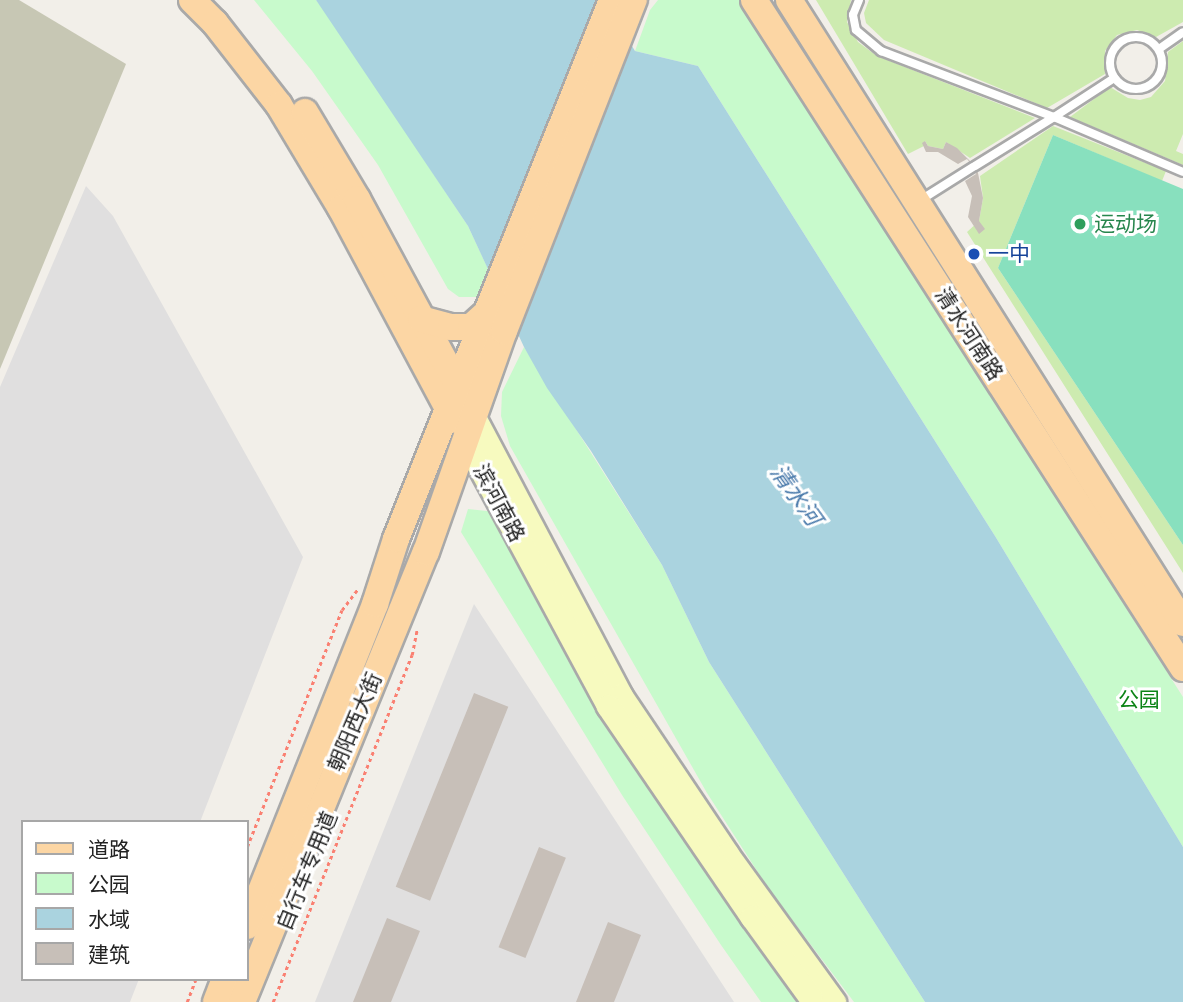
<!DOCTYPE html>
<meta charset="utf-8">
<style>
body{margin:0}
#map{position:relative;width:1183px;height:1002px;overflow:hidden;background:#f2efe9;font-family:Poppins,"Noto Sans SC",sans-serif}
div>[style]{position:absolute}
.residential>*{inset:0;background:#e0dfdf}
.construction>*{inset:0;background:#c7c7b4}
.grass>*{inset:0;background:#cdebb0}
.park>*{inset:0;background:#c8facc}
.pitch>*{inset:0;background:#88e0be}
.water>*{inset:0;background:#aad3df}
.building>*{inset:0;background:#c7bfb8;transform-origin:0 0}
.path>*{height:2.5px;margin-top:-1.25px;transform-origin:0;background:repeating-linear-gradient(90deg,#fa8072 0 3.5px,transparent 0 7px)}
.roads{filter:drop-shadow(2px 0 #a9a9a9) drop-shadow(-2px 0 #a9a9a9) drop-shadow(0 2px #a9a9a9) drop-shadow(0 -2px #a9a9a9)}
.service>*{height:8px;margin:-4px;padding:0 4px;transform-origin:4px;border-radius:4px;background:#fff}
.service>.ring{margin:-4px;padding:0;box-sizing:content-box;background:none;border:8px solid #fff;border-radius:50%}
.secondary>*{height:23px;margin:-11.5px;padding:0 11.5px;transform-origin:11.5px;border-radius:11.5px;background:#f7fabf}
.primary>*{height:26px;margin:-13px;padding:0 13px;transform-origin:13px;border-radius:13px;background:#fcd6a4}
.dots>*{width:19px;height:19px;translate:-50% -50%;box-sizing:border-box;border:4px solid #fff;border-radius:50%}
span{translate:-50% -50%;white-space:nowrap;text-align:center;line-height:1.15;-webkit-text-stroke:6px #fff;paint-order:stroke}
.leisure-label{font-size:21px;color:#27864d}
.left{translate:0 -50%;text-align:left}
.transit-label{font-size:21px;color:#164399}
.street-label{font-size:21px;color:#222}
.park-label{font-size:21px;color:#0c8416}
.water-label{font-size:23px;color:#4a7aab;font-style:italic}
.legend{position:absolute;left:21px;top:820px;width:228px;height:161px;box-sizing:border-box;background:#fff;border:2px solid #a7a7a7;margin:0;padding:9px 12px;list-style:none;font-size:21px;color:#222}
.legend li{display:flex;align-items:center;gap:14px;height:35px}
.legend b{width:35px;border:2px solid #a7a7a7}
</style>
<div id="map">
<div class="residential">
<i style="clip-path:polygon(86px 186px,113px 216px,303px 557px,200px 822px,23px 822px,23px 979px,139px 979px,130px 1002px,0 1002px,0 387px)"></i>
<i style="clip-path:polygon(474px 604px,734px 1002px,315px 1002px)"></i>
</div>
<div class="construction">
<i style="clip-path:polygon(0 0,19px 0,126px 64px,0 369px)"></i>
</div>
<div class="grass">
<i style="clip-path:polygon(816px 0,851px 0,847px 22px,858px 42px,877px 56px,1035px 118px,970px 158px,946px 142px,943px 149px,928px 146px,925px 141px,924px 146px,908px 154px)"></i>
<i style="clip-path:polygon(869px 0,1183px 0,1183px 22px,1156px 37px,1137px 30px,1117px 35px,1105px 51px,1105px 74px,1047px 108px,884px 40px,866px 23px,864px 13px)"></i>
<i style="clip-path:polygon(1183px 41px,1183px 134px,1176px 151px,1183px 154px,1183px 165px,1070px 117px,1110px 87px,1128px 98px,1140px 100px,1151px 97px,1165px 81px,1168px 52px)"></i>
<i style="clip-path:polygon(1053px 126px,1166px 171px,1162px 181px,1053px 135px,998px 268px,1183px 545px,1183px 573px,967px 232px,979px 221px,983px 198px,980px 176px)"></i>
</div>
<div class="park">
<i style="clip-path:polygon(254px 0,316px 0,328px 15px,468px 226px,489px 271px,479px 297px,459px 297px,448px 289px,378px 165px,312px 71px)"></i>
<i style="clip-path:polygon(658px 0,739px 0,1183px 697px,1183px 847px,995px 536px,698px 66px,635px 51px,650px 10px)"></i>
<i style="clip-path:polygon(524px 347px,662px 565px,709px 662px,925px 1002px,854px 1002px,768px 888px,707px 793px,510px 446px,501px 416px,502px 392px)"></i>
<i style="clip-path:polygon(468px 509px,496px 512px,612px 727px,681px 834px,769px 964px,799px 1002px,761px 1002px,721px 945px,622px 795px,461px 532px)"></i>
</div>
<div class="pitch">
<i style="clip-path:polygon(1053px 135px,1183px 189px,1183px 545px,998px 268px)"></i>
</div>
<div class="water">
<i style="clip-path:polygon(316px 0,604px 0,635px 51px,698px 66px,995px 536px,1183px 847px,1183px 1002px,925px 1002px,709px 662px,662px 565px,591px 451px,547px 388px,524px 347px,468px 226px)"></i>
</div>
<div class="building">
<i style="clip-path:polygon(925px 141px,928px 146px,943px 149px,946px 142px,957px 148px,977px 168px,983px 198px,979px 221px,985px 229px,979px 234px,968px 217px,972px 196px,965px 181px,976px 174px,972px 165px,967px 159px,958px 164px,938px 152px,926px 152px,922px 143px)"></i>
<i style="left:474px;top:693px;width:37px;height:209px;rotate:22deg"></i>
<i style="left:539px;top:847px;width:29px;height:108px;rotate:22deg"></i>
<i style="clip-path:polygon(387px 918px,420px 931px,391px 1002px,353px 1002px)"></i>
<i style="clip-path:polygon(608px 922px,641px 935px,614px 1002px,576px 1002px)"></i>
</div>
<div class="path">
<i style="left:247px;top:847px;width:255px;rotate:-68.2deg"></i>
<i style="left:342px;top:610px;width:26px;rotate:-53deg"></i>
<i style="left:187px;top:1002px;width:25px;rotate:-69deg"></i>
<i style="left:273px;top:1002px;width:374px;rotate:-68.2deg"></i>
<i style="left:412px;top:655px;width:25px;rotate:-79deg"></i>
</div>
<div class="roads">
<div class="service">
<i style="left:859px;top:0;width:16px;rotate:112deg"></i>
<i style="left:853px;top:15px;width:15px;rotate:79deg"></i>
<i style="left:856px;top:30px;width:33px;rotate:40deg"></i>
<i style="left:881px;top:51px;width:185px;rotate:20.9deg"></i>
<i style="left:1054px;top:117px;width:93px;rotate:148.2deg"></i>
<i class="ring" style="left:1110px;top:37px;width:44px;height:44px"></i>
<i style="left:1159px;top:49px;width:29px;rotate:-35deg"></i>
<i style="left:1054px;top:117px;width:140px;rotate:23.1deg"></i>
<i style="left:1054px;top:117px;width:72px;rotate:-33deg"></i>
<i style="left:919px;top:201px;width:64px;rotate:-32.2deg"></i>
</div>
<div class="secondary">
<i style="left:474px;top:417px;width:315px;rotate:62.2deg"></i>
<i style="left:621px;top:696px;width:190px;rotate:56.1deg"></i>
<i style="left:727px;top:854px;width:183px;rotate:54.1deg"></i>
<i style="left:465px;top:440px;width:302px;rotate:61.7deg"></i>
<i style="left:608px;top:706px;width:255px;rotate:55.7deg"></i>
<i style="left:752px;top:917px;width:99px;rotate:54.1deg"></i>
</div>
<div class="primary">
<i style="left:192px;top:0;width:33px;rotate:45deg"></i>
<i style="left:215px;top:23px;width:104px;rotate:52deg"></i>
<i style="left:279px;top:105px;width:120px;rotate:59deg"></i>
<i style="left:341px;top:208px;width:240px;rotate:61.9deg"></i>
<i style="left:754px;top:0;width:794px;rotate:57.29deg"></i>
<i style="left:789px;top:0;width:737px;rotate:57.69deg"></i>
<i style="left:305px;top:112px;width:101px;rotate:59.1deg"></i>
<i style="left:357px;top:199px;width:225px;rotate:61.6deg"></i>
<i style="left:421px;top:319px;width:31px;rotate:15deg"></i>
<i style="left:451px;top:327px;width:20px"></i>
<i style="left:471px;top:327px;width:25px;rotate:-42deg"></i>
<i style="left:247px;top:926px;width:347px;rotate:-68.3deg"></i>
<i style="left:375px;top:604px;width:68px;rotate:-72.1deg"></i>
<i style="left:396px;top:539px;width:581px;rotate:-68.16deg"></i>
<i style="left:216px;top:1002px;width:25px;rotate:-69deg"></i>
<i style="left:242px;top:1002px;width:486px;rotate:-67.8deg"></i>
<i style="left:426px;top:552px;width:234px;rotate:-70.6deg"></i>
<i style="left:504px;top:331px;width:356px;rotate:-68.6deg"></i>
</div>
</div>
<div class="dots">
<i style="left:1080px;top:224px;background:#2e9e5b"></i>
<i style="left:974px;top:254px;background:#1a4fb4"></i>
</div>
<div class="leisure-label">
<span class="left" style="left:1094px;top:224px">运动场</span>
</div>
<div class="transit-label">
<span class="left" style="left:988px;top:254px">一中</span>
</div>
<div class="street-label">
<span style="left:969px;top:334px;rotate:57deg">清水河南路</span>
<span style="left:499px;top:503px;rotate:62deg">滨河南路</span>
<span style="left:355px;top:722px;rotate:-67deg">朝阳西大街</span>
<span style="left:307px;top:871px;rotate:-68deg">自行车专用道</span>
</div>
<div class="park-label">
<span style="left:1139px;top:700px">公园</span>
</div>
<div class="water-label">
<span style="left:796px;top:495px;rotate:54deg">清水河</span>
</div>
<ul class="legend">
<li><b style="height:9px;background:#fcd6a4"></b>道路</li>
<li><b style="height:19px;background:#c8facc"></b>公园</li>
<li><b style="height:19px;background:#aad3df"></b>水域</li>
<li><b style="height:19px;background:#c7bfb8"></b>建筑</li>
</ul>
</div>
